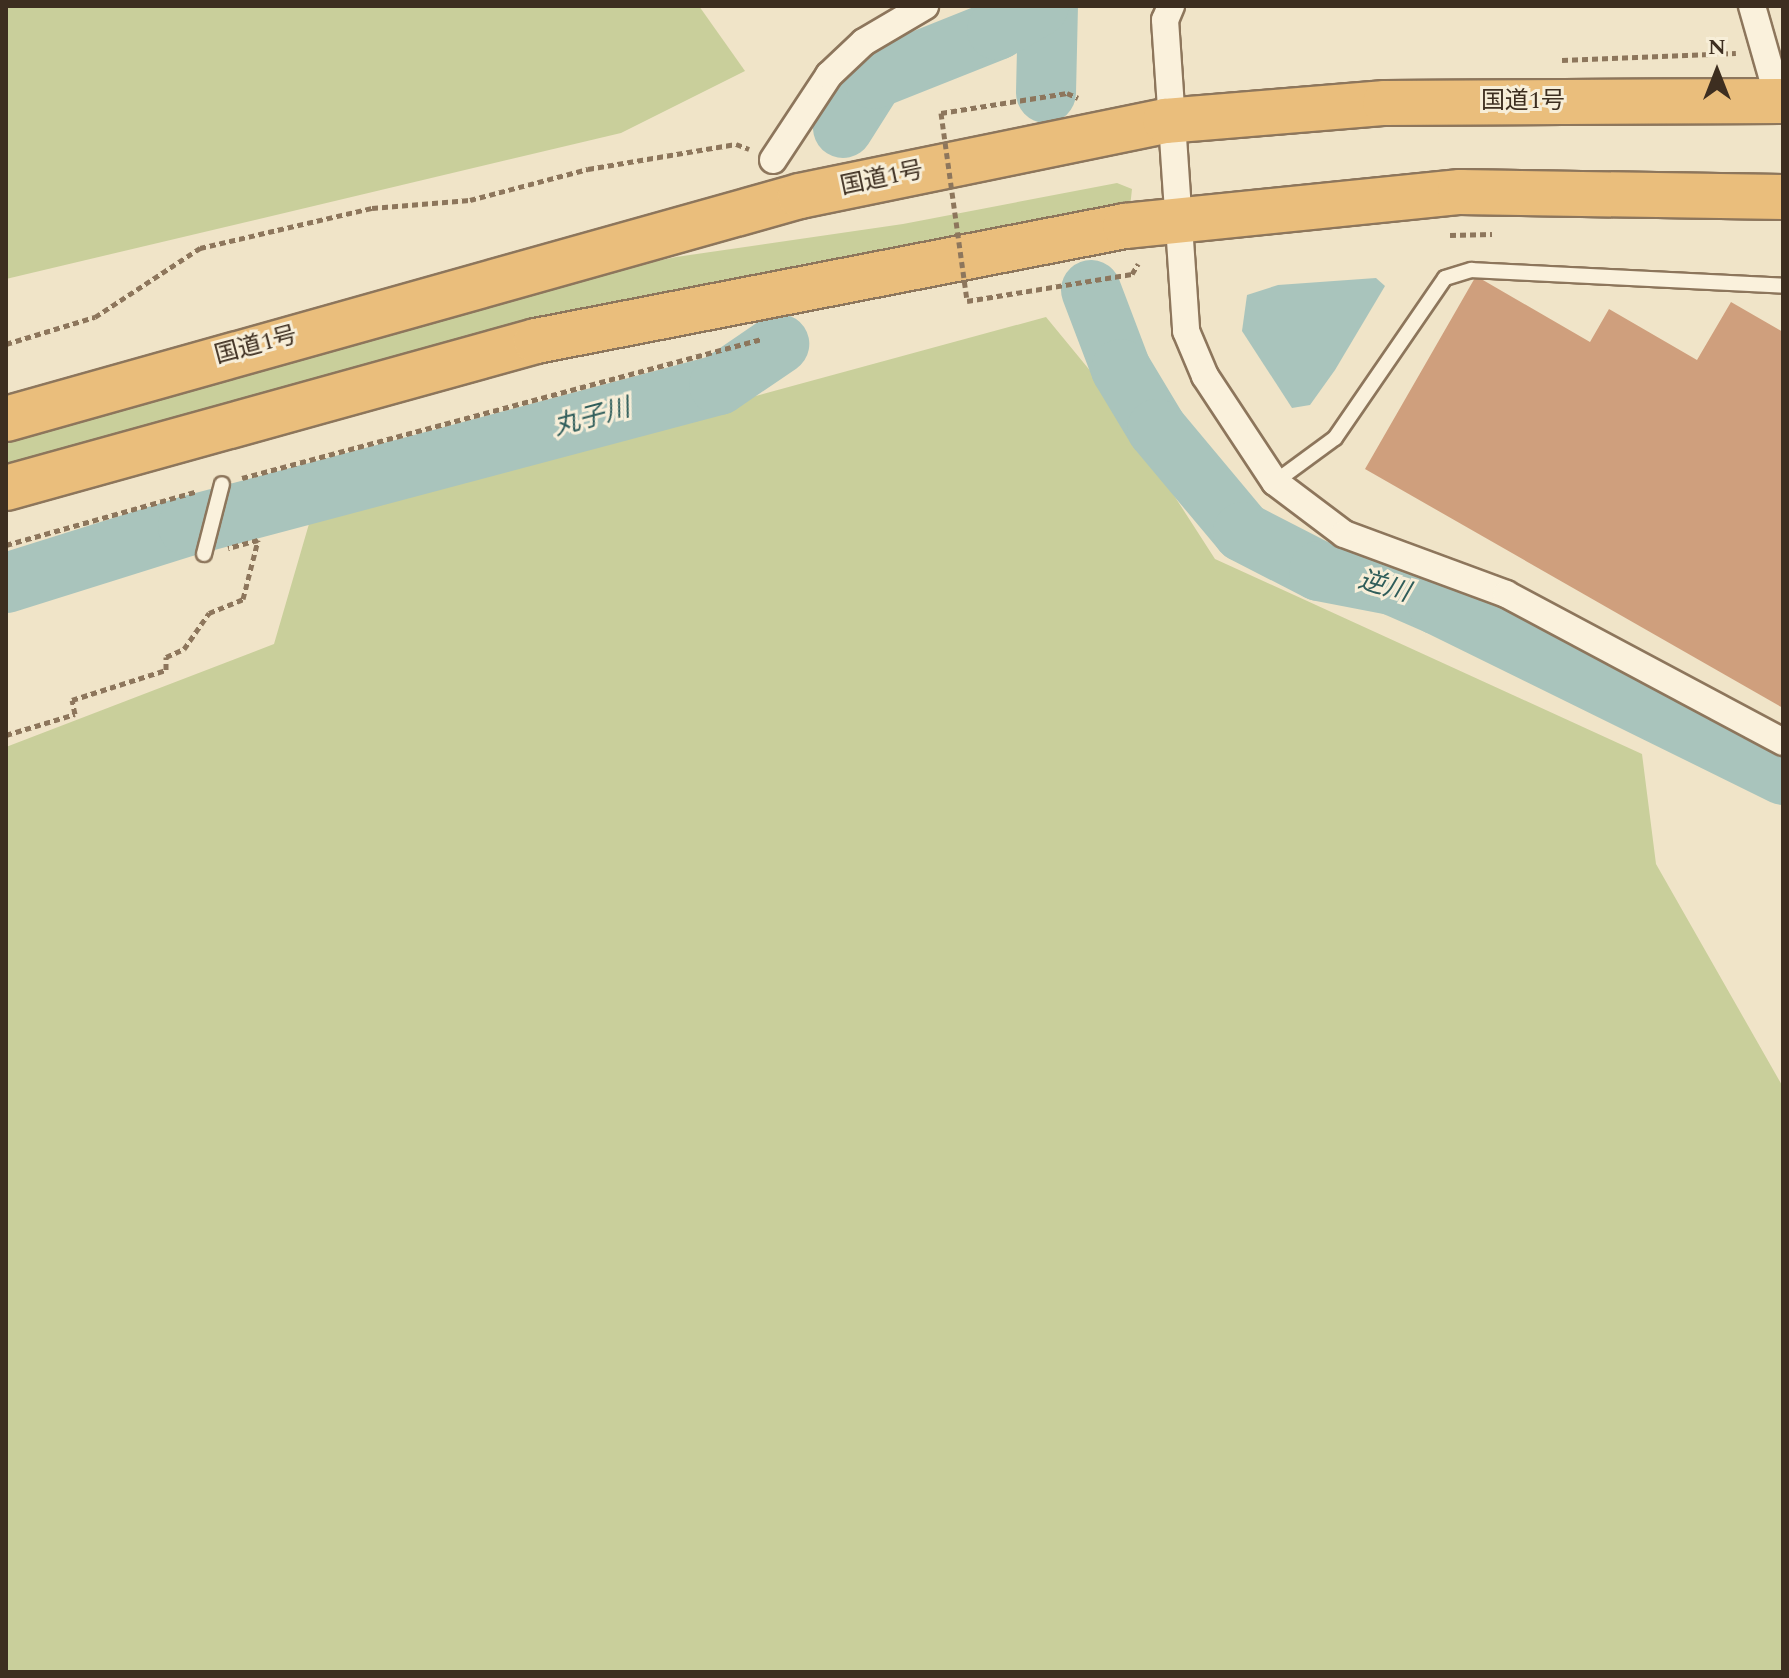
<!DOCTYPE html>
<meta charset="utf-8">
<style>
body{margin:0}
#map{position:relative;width:1789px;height:1678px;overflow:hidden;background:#f0e4c8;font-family:Spectral,"Noto Sans JP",serif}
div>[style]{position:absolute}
.green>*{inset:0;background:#c9cf9b}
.water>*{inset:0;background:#a9c4bc}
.river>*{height:60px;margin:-30px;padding:0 30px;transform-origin:30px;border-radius:30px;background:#a9c4bc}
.building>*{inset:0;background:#cf9f7d}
.path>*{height:5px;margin-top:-2.5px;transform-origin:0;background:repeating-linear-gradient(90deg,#8d765c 0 6px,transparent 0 10px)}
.roads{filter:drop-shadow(2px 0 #8d765c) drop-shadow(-2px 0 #8d765c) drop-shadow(0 2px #8d765c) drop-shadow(0 -2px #8d765c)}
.service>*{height:14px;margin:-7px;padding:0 7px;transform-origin:7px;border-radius:7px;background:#faf1dc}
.minor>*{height:26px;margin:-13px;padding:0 13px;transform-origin:13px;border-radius:13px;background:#faf1dc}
.trunk>*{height:44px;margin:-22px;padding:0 22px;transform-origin:22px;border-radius:22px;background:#eabe7c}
.path-bridge>*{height:5px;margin-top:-2.5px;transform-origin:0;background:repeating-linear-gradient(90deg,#8d765c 0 6px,transparent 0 10px)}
span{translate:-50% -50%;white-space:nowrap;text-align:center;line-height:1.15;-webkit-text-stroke:6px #f7eed8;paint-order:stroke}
.street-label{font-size:24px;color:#3d2e20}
.water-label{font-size:26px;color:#2f5d5a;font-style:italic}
.frame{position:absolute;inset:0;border:8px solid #3d2e20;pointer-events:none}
.north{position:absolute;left:1677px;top:32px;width:80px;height:80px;-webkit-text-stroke:6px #f7eed8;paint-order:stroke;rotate:0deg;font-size:22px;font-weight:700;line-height:32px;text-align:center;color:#3d2e20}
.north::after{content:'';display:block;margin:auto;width:28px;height:36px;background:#3d2e20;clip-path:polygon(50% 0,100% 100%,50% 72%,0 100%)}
</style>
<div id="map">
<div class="green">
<i style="clip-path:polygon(6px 6px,699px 6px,745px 71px,621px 133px,6px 279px)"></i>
<i style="clip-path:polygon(1117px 183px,1132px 189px,1130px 207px,803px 264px,517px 333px,6px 474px,6px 440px,510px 292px,676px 257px,903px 224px)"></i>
<i style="clip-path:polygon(1046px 317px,1106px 390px,1215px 559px,1642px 754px,1656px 864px,1783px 1087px,1783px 1672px,6px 1672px,6px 747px,274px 644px,311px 517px)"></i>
</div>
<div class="water">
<i style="clip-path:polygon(1376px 278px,1385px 286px,1335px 370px,1310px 405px,1292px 408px,1242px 331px,1247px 295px,1278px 285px)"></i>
</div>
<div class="river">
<i style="left:1046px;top:93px;width:87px;rotate:-88.7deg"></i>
<i style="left:843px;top:128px;width:58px;rotate:-57.7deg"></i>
<i style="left:874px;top:79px;width:132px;rotate:-21.7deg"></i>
<i style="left:997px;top:30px;width:48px;rotate:-29.7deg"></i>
<i style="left:1091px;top:290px;width:85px;rotate:69.2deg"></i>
<i style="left:1121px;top:369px;width:70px;rotate:59deg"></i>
<i style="left:1157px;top:429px;width:134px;rotate:50.1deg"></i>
<i style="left:1243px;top:532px;width:85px;rotate:27.2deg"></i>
<i style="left:1319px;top:571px;width:74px;rotate:10.9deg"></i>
<i style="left:1392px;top:585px;width:50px;rotate:23.5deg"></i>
<i style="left:1438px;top:605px;width:385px;rotate:26.2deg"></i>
<i style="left:6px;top:583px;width:191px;rotate:-17.4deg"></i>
<i style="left:188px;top:526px;width:549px;rotate:-14.87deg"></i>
<i style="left:719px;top:385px;width:73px;rotate:-34.3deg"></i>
</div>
<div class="building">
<i style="clip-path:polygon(1476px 276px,1590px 342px,1609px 309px,1697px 360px,1731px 302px,1783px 332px,1783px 708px,1365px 469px)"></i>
</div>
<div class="path">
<i style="left:1562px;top:60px;width:174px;rotate:-2.3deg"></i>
<i style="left:941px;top:113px;width:128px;rotate:-9deg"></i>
<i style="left:1067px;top:93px;width:12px;rotate:24deg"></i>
<i style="left:1450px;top:235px;width:42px;rotate:-1.4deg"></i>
<i style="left:967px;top:301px;width:167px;rotate:-9.3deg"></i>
<i style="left:1132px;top:274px;width:12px;rotate:-59deg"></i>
<i style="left:6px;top:344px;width:93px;rotate:-16.9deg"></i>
<i style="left:95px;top:317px;width:126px;rotate:-33.3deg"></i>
<i style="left:200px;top:248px;width:177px;rotate:-13.1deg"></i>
<i style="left:372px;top:208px;width:98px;rotate:-4.7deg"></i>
<i style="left:470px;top:200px;width:122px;rotate:-14.7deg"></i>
<i style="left:588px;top:169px;width:150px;rotate:-9.6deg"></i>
<i style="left:736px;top:144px;width:14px;rotate:21deg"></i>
<i style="left:242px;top:478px;width:538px;rotate:-14.97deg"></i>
<i style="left:6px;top:545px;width:199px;rotate:-15.7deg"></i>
<i style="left:6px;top:735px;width:72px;rotate:-16.9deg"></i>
<i style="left:75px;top:714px;width:14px;rotate:-102deg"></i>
<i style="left:72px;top:700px;width:99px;rotate:-17.7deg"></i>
<i style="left:166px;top:670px;width:13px;rotate:-90deg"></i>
<i style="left:166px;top:657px;width:20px;rotate:-24deg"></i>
<i style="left:184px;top:649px;width:44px;rotate:-55.2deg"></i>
<i style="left:209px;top:613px;width:37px;rotate:-22deg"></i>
<i style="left:243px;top:599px;width:61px;rotate:-75.7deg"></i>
<i style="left:258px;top:540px;width:31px;rotate:165deg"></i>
</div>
<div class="roads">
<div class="service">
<i style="left:1275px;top:482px;width:74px;rotate:-36.3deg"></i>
<i style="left:1335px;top:438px;width:194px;rotate:-55.5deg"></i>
<i style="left:1445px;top:278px;width:28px;rotate:-17deg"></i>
<i style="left:1472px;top:270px;width:311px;rotate:2.9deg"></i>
<i style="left:204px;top:554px;width:72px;rotate:-75.6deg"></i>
</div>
<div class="minor">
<i style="left:1171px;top:6px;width:15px;rotate:113deg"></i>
<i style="left:1165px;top:20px;width:312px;rotate:86.1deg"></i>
<i style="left:1186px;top:331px;width:49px;rotate:67.1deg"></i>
<i style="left:1205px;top:376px;width:127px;rotate:56.6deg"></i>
<i style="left:1275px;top:482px;width:86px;rotate:37deg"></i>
<i style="left:1344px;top:534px;width:173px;rotate:20.3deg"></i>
<i style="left:1506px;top:594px;width:314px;rotate:28.1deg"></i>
<i style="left:1752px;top:6px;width:99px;rotate:74.1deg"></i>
<i style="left:773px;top:160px;width:102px;rotate:-56.6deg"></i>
<i style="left:829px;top:75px;width:48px;rotate:-43.3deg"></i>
<i style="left:864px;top:42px;width:71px;rotate:-30.5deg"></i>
</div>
<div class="trunk">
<i style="left:6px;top:419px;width:825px;rotate:-15.69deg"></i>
<i style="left:800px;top:196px;width:373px;rotate:-11.6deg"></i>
<i style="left:1165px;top:121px;width:221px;rotate:-4.7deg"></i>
<i style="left:1385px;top:103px;width:398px;rotate:-0.3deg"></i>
<i style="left:6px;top:488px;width:550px;rotate:-15.5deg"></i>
<i style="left:536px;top:341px;width:600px;rotate:-11.05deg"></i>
<i style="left:1125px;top:226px;width:337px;rotate:-5.8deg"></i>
<i style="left:1460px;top:192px;width:323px;rotate:0.9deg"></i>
</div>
</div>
<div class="path-bridge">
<i style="left:941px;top:113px;width:190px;rotate:82.1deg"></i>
</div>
<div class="street-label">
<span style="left:1523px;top:102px">国道1号</span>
<span style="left:882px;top:179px;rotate:-12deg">国道1号</span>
<span style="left:256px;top:346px;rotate:-15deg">国道1号</span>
</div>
<div class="water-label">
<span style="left:592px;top:418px;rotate:-15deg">丸子川</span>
<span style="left:1384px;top:587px;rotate:16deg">逆川</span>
</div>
<div class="frame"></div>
<div class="north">N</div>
</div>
